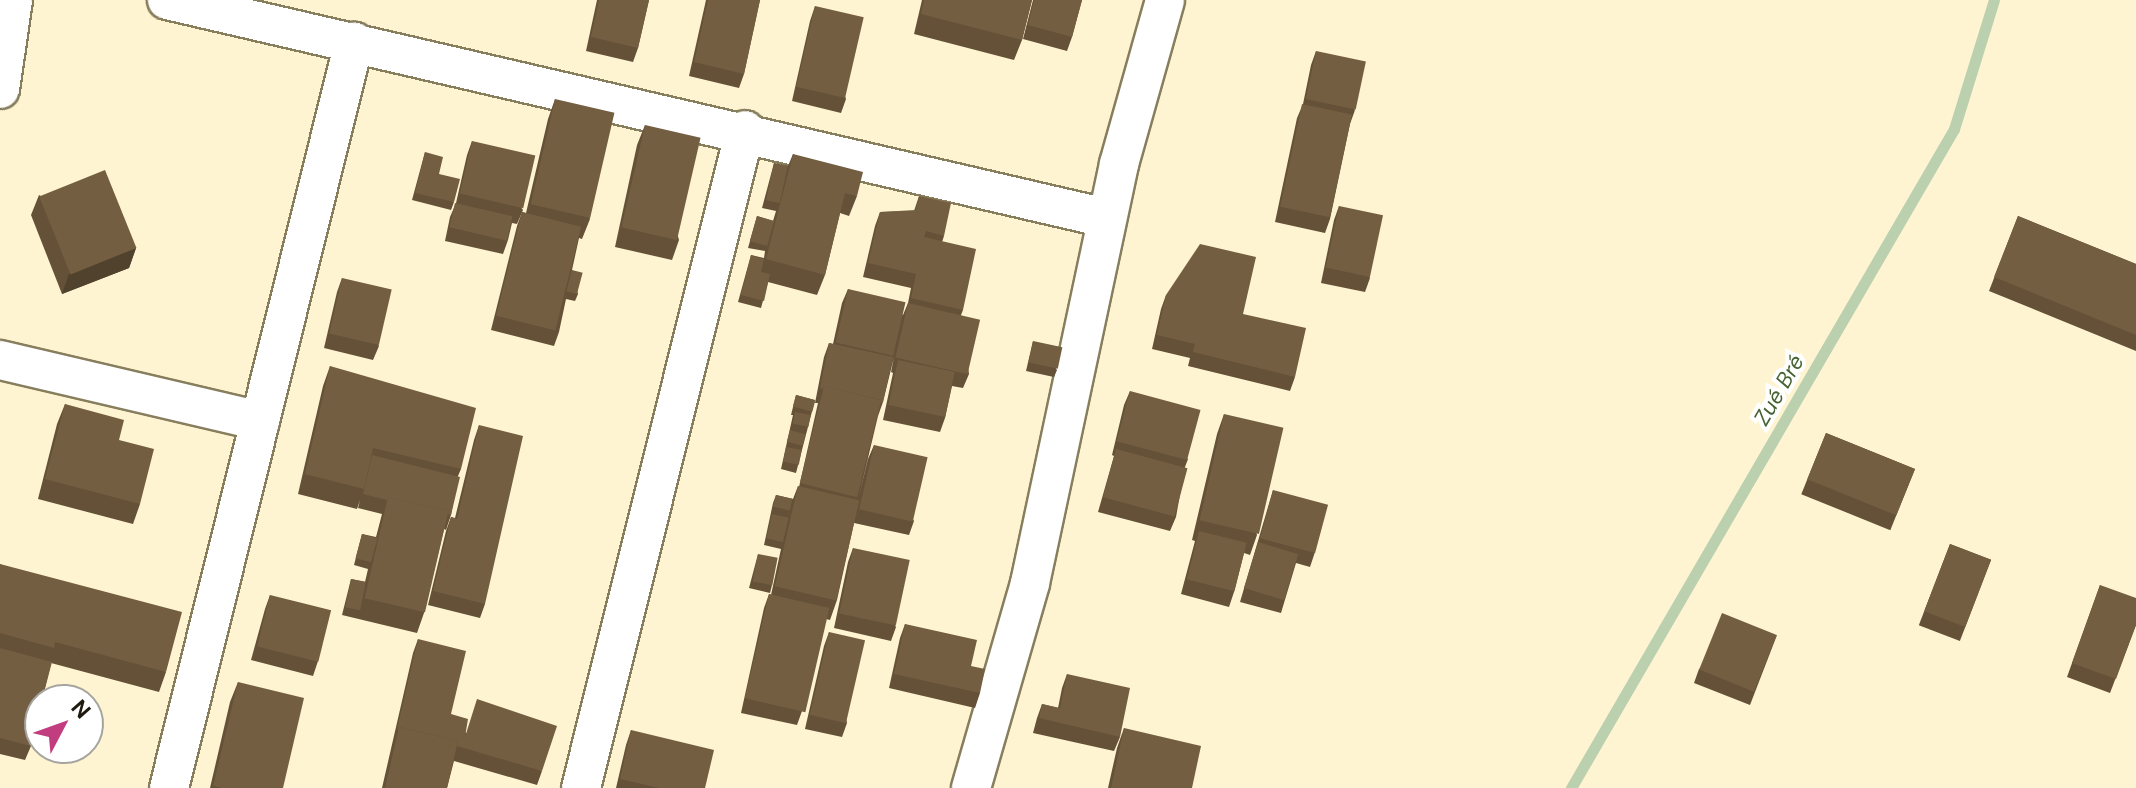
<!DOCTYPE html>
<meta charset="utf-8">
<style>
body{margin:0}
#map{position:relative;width:2136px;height:788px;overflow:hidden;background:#fef4d1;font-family:"DM Sans",sans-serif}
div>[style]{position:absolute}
.stream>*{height:11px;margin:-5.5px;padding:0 5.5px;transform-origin:5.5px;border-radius:5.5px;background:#bbd0ae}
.roads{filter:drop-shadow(2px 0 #877e5e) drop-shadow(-2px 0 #877e5e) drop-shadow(0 2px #877e5e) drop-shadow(0 -2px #877e5e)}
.street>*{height:38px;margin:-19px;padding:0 19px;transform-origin:19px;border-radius:19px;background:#fff}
.wall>*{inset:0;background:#645138;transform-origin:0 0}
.shaded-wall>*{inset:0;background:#51422e}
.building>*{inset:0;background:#745e41;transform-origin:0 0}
span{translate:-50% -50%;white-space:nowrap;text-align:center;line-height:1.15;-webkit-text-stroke:8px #fff;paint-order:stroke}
.water-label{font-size:22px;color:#456231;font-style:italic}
.north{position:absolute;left:24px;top:684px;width:80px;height:80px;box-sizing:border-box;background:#fff;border:2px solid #a5a49f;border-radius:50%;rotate:49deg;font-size:22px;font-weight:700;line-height:32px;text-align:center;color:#1f1b0f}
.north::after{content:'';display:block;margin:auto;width:28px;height:36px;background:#c23d80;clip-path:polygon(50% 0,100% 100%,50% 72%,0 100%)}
</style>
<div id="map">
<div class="stream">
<i style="left:1571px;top:788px;width:762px;rotate:-59.84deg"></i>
<i style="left:1954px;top:129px;width:135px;rotate:-72.8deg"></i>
</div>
<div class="roads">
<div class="street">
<i style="left:167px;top:0;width:964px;rotate:13.07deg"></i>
<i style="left:0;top:89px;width:90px;rotate:-81.7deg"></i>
<i style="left:0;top:360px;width:267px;rotate:13.2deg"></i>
<i style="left:169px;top:788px;width:769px;rotate:-76.07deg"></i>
<i style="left:581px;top:788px;width:678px;rotate:-76deg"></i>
<i style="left:971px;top:788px;width:213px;rotate:-73.9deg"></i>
<i style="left:1030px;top:583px;width:428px;rotate:-78deg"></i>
<i style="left:1119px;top:164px;width:170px;rotate:-74.3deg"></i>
</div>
</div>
<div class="wall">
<i style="clip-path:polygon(597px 0,649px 0,638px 48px,633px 62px,586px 51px)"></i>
<i style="clip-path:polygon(706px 0,760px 0,744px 74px,739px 88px,689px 76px)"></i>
<i style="clip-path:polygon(922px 0,1032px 0,1022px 40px,1014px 60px,914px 34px)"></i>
<i style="clip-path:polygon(1033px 0,1082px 0,1072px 37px,1067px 51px,1023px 39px)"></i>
<i style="clip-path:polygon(815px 6px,846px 99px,841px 113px,792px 101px,810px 21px)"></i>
<i style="clip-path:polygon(1316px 51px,1355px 110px,1350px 124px,1330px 219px,1325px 233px,1275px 222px,1297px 118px,1303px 104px,1311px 65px)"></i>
<i style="clip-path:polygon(555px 99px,590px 219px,582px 239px,579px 238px,572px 270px,578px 294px,575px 301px,566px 299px,559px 332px,554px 346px,491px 330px,517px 226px,522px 212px,526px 213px,548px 119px)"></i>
<i style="clip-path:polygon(645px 125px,679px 240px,672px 260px,615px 247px,637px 145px)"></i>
<i style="clip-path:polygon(472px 141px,523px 210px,517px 224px,512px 223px,508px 240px,503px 254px,445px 241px,450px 217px,456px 203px,467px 155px)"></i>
<i style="clip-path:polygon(425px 152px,439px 174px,454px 202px,451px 210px,412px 200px)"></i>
<i style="clip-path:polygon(793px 154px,857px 196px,849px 216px,840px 213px,825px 275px,817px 295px,768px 282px,761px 308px,738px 302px,751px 255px,764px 258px,765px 251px,748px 248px,757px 216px,773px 221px,776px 211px,762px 208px,774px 163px,788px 166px)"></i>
<i style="clip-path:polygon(39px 195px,136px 248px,129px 268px,62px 294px,31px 215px)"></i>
<i style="clip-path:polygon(919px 196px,944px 236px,942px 242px,963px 310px,961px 315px,969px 374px,963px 388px,952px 386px,945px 418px,940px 432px,883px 420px,893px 373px,891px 372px,894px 357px,883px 402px,878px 416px,858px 500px,868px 459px,874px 445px,914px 521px,909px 535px,854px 523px,837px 600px,830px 620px,826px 619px,802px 711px,797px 725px,741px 713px,764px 608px,769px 594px,771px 595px,781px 549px,764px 545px,773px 503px,776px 495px,793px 499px,798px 486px,799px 487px,818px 403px,815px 403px,824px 357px,829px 343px,833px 344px,842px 303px,848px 289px,903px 315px,908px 303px,911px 288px,863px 277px,875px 226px,880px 212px,914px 211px)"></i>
<i style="clip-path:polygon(1339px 206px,1370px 278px,1365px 292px,1321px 283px,1334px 220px)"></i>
<i style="clip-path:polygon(2018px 216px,2136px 264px,2136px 351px,1989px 291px)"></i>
<i style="clip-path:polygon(342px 278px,379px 346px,373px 360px,324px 348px,337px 292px)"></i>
<i style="clip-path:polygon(1166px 295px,1243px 314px,1295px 377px,1290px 391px,1188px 366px,1190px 358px,1152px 349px,1161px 309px)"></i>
<i style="clip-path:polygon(1033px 341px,1057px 370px,1054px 377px,1026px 371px)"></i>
<i style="clip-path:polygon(330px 366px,461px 469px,458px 476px,451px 515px,446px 530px,444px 529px,424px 613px,417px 633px,342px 615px,351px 579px,365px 582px,368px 569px,354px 565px,362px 534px,376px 537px,382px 514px,358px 508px,360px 500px,357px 509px,298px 494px,323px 386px)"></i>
<i style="clip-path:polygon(1130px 391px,1188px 459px,1185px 467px,1176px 517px,1170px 531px,1098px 512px,1114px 456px,1112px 455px,1124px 405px)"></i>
<i style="clip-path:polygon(796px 395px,815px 400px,796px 473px,781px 469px,793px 415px,791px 415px)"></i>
<i style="clip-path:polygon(65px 404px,119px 440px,140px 504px,133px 524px,38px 499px,57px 424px)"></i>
<i style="clip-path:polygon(1224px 414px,1257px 535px,1250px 555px,1244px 553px,1234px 592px,1229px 607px,1181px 594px,1195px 541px,1192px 540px,1217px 434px)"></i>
<i style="clip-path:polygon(479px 425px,485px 604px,480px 618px,428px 605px,446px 531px,451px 517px,455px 518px,474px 440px)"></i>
<i style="left:1826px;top:433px;width:96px;height:66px;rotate:22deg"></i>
<i style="clip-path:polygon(1273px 490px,1315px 552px,1310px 567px,1296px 563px,1281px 613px,1240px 602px)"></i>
<i style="left:1950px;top:544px;width:44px;height:87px;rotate:21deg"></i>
<i style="clip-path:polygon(853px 548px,896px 627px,891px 641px,834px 628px,848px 562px)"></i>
<i style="clip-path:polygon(758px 554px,772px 585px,770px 593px,749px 588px)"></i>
<i style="clip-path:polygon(0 564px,166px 672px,159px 692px,51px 663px,31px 746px,25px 760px,0 754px)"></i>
<i style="clip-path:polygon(2100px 585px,2136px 625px,2110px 693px,2067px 677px)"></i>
<i style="clip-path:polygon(270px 595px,318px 661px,313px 676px,251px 660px,265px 609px)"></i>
<i style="clip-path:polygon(905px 624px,971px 666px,980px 693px,975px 708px,889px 688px,900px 638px)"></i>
<i style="clip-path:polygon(829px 632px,847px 723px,842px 737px,805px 729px,824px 646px)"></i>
<i style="clip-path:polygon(1777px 635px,1750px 705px,1694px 683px,1699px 669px)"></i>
<i style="clip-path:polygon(418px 639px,451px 714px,466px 733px,542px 771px,537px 785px,454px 761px,447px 788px,382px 788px,413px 653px)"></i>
<i style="clip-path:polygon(1067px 674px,1120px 737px,1114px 751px,1033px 733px,1037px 718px,1042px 704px,1058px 708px,1062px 688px)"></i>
<i style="clip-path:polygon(238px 682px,283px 788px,210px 788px,230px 702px)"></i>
<i style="clip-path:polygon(1124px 728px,1192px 788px,1108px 788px,1117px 748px)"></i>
<i style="clip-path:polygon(631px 730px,705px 788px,616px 788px,626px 745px)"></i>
</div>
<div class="shaded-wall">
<i style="clip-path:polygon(136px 248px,129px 268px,62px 294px,69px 274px)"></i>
</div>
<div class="building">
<i style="clip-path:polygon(599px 0,649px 0,638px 48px,591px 37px)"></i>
<i style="clip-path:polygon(708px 0,760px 0,744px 74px,694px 62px)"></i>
<i style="clip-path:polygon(924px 0,1032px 0,1022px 40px,921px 14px)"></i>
<i style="clip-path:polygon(1034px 0,1082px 0,1072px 37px,1028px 25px)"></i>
<i style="left:815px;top:6px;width:50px;height:83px;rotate:13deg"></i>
<i style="left:1316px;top:51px;width:51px;height:49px;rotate:12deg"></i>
<i style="left:555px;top:99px;width:61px;height:108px;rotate:13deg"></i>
<i style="left:1302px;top:104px;width:51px;height:105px;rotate:12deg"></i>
<i style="left:645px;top:125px;width:57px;height:105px;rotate:13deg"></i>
<i style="left:472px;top:141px;width:65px;height:54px;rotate:13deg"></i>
<i style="clip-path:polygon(425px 152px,443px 157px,439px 174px,460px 179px,454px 202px,415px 193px)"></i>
<i style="clip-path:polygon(793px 154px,863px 172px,857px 196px,845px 193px,825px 275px,766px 259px)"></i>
<i style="left:774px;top:163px;width:14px;height:38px;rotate:12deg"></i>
<i style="left:105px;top:170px;width:84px;height:71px;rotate:68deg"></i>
<i style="clip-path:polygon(919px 196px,951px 203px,944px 236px,926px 231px,924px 237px,976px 249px,963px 310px,911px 298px,916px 274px,868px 263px,880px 212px,916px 210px)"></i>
<i style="left:455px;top:203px;width:59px;height:25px;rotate:13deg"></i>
<i style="left:1339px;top:206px;width:45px;height:63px;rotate:12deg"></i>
<i style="left:522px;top:212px;width:61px;height:107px;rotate:14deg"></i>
<i style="left:757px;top:216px;width:18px;height:26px;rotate:16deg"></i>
<i style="clip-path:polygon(2018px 216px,2136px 264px,2136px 335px,1994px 277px)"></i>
<i style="clip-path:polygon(1200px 244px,1256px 257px,1243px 314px,1306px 328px,1295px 377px,1193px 352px,1195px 344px,1157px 335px,1166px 295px)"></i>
<i style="clip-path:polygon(751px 255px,764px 259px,761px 272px,770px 274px,764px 301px,741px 295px)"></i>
<i style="left:572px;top:270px;width:11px;height:22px;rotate:15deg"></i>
<i style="left:342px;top:278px;width:51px;height:57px;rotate:13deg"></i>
<i style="left:848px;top:289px;width:59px;height:55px;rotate:13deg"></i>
<i style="left:908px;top:303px;width:74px;height:56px;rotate:13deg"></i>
<i style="left:1033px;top:341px;width:30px;height:22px;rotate:12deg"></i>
<i style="clip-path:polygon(829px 343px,893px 357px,883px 402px,881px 402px,881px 400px,824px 386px,823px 389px,820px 388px)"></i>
<i style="left:898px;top:360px;width:58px;height:46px;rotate:12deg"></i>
<i style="clip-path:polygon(330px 366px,476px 408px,461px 469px,373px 448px,364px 489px,305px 474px)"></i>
<i style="left:824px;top:386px;width:59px;height:100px;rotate:14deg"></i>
<i style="left:1130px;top:391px;width:73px;height:52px;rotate:15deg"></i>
<i style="left:796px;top:395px;width:20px;height:12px;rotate:15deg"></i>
<i style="clip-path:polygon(65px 404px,124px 420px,119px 440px,154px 449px,140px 504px,45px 479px)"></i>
<i style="left:795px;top:412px;width:16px;height:12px;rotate:11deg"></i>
<i style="left:1224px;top:414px;width:61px;height:109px;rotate:13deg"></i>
<i style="clip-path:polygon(479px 425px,523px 436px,485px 604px,433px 591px,451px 517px,457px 519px)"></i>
<i style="left:790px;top:430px;width:16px;height:12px;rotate:15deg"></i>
<i style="left:1826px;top:433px;width:96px;height:50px;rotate:22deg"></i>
<i style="left:874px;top:445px;width:55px;height:66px;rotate:13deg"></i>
<i style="left:786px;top:447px;width:16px;height:15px;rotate:11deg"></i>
<i style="left:1116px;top:449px;width:74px;height:50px;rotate:15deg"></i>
<i style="clip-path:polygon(372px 455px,460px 477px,451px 515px,447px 514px,448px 511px,388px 497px,387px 500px,363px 494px)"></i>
<i style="left:798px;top:486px;width:63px;height:103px;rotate:13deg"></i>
<i style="left:1273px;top:490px;width:57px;height:50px;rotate:15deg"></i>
<i style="left:776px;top:495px;width:17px;height:12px;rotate:13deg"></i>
<i style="left:388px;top:497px;width:62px;height:104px;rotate:13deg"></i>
<i style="left:772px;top:514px;width:17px;height:25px;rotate:13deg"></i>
<i style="left:1199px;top:531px;width:49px;height:50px;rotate:14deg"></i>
<i style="left:362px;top:534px;width:16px;height:25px;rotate:15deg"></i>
<i style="left:1258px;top:542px;width:42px;height:48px;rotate:17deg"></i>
<i style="left:1950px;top:544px;width:44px;height:72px;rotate:21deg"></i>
<i style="left:853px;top:548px;width:58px;height:67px;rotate:12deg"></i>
<i style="left:758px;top:554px;width:20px;height:28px;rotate:11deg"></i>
<i style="clip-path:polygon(0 564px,182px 612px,166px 672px,55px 642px,54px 648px,0 633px)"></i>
<i style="left:351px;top:579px;width:15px;height:29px;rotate:11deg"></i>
<i style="clip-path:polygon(2100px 585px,2136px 598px,2136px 625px,2116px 679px,2072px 663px)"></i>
<i style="left:769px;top:594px;width:62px;height:107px;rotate:13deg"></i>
<i style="left:270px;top:595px;width:63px;height:53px;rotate:14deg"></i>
<i style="left:1722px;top:613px;width:59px;height:61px;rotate:22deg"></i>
<i style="clip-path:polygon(905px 624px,977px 640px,971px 666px,985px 669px,980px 693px,894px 674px)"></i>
<i style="left:829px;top:632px;width:37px;height:85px;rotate:13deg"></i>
<i style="clip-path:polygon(418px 639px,466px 651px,451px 714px,468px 719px,465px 737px,477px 699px,557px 726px,542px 771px,457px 746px,458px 741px,399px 727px,398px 729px,397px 729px)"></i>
<i style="clip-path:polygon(0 648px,52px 662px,42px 700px,40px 700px,40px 708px,31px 746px,0 738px)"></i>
<i style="clip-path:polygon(1067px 674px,1130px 688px,1120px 737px,1039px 718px,1042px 704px,1060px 708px)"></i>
<i style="clip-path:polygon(238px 682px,304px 698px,283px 788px,221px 788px,213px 786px)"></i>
<i style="clip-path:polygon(399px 727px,458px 741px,447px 788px,385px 788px)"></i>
<i style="clip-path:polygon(1124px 728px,1201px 746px,1192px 788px,1111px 788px)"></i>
<i style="clip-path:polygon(631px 730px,714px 750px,705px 788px,659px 788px,620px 779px)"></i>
</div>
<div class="water-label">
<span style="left:1779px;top:390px;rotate:-60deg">Zué Bré</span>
</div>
<div class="north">N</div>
</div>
